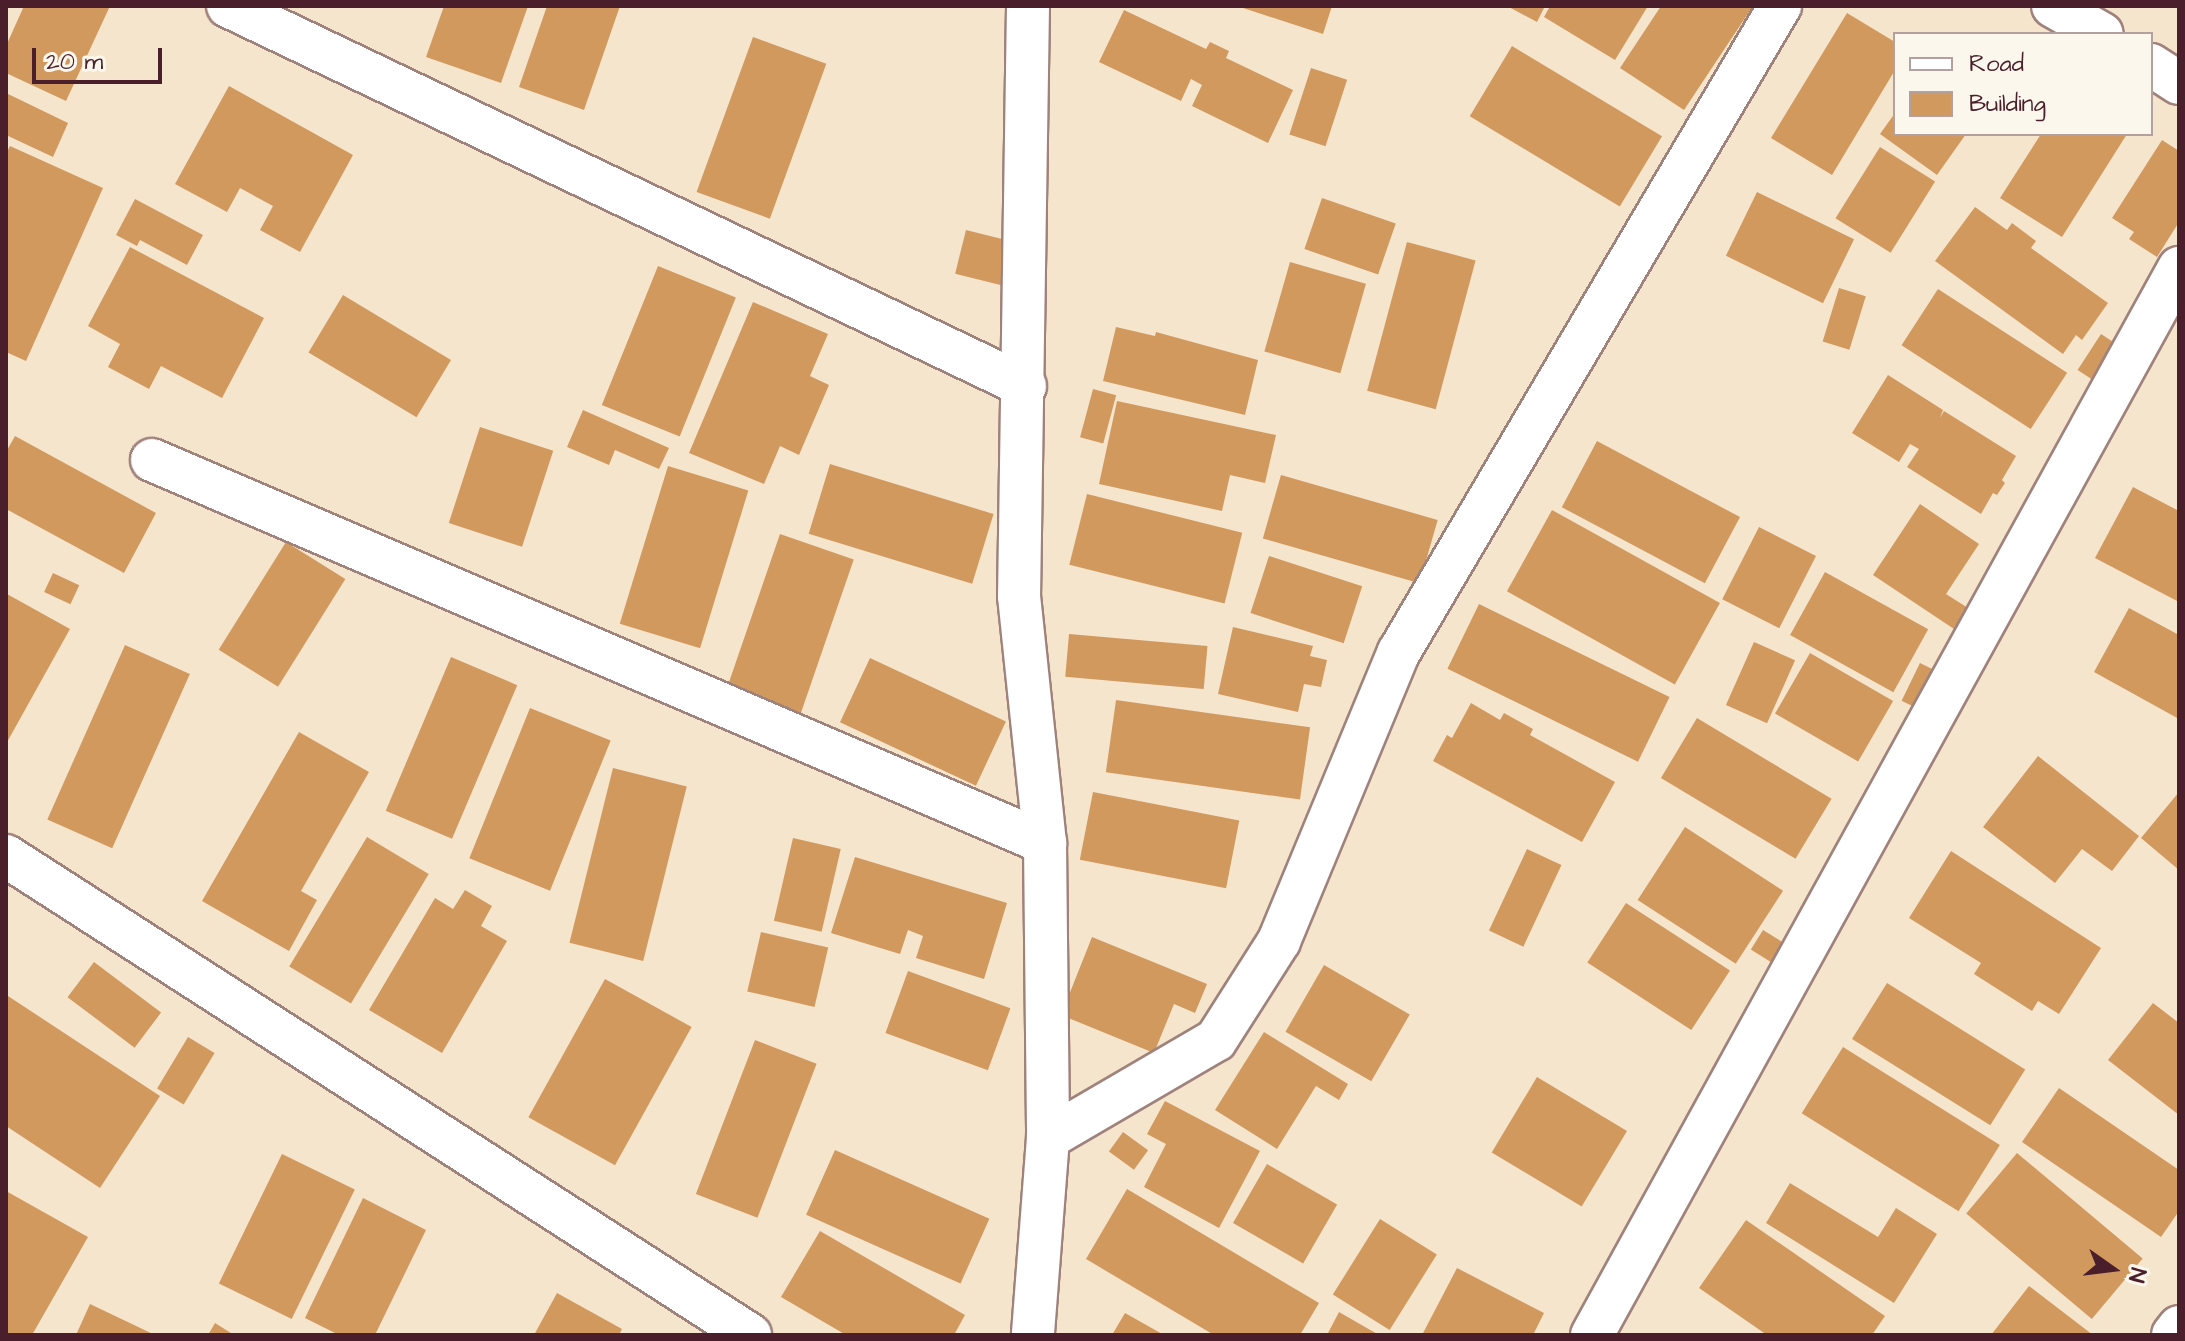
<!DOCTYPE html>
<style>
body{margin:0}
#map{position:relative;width:2185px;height:1341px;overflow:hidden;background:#f6e5cd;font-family:"Architects Daughter",sans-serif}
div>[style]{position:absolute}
.building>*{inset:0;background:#d2995f;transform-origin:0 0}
.roads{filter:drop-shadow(2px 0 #a0827c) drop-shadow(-2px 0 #a0827c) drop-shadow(0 2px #a0827c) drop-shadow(0 -2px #a0827c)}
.minor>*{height:42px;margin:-21px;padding:0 21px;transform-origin:21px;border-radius:21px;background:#fff}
span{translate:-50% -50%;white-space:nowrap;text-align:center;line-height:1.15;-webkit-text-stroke:7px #fbf7ec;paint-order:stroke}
.frame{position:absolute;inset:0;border:8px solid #4a1f2b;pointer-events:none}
.legend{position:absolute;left:1893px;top:32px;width:260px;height:104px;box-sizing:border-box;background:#fbf7ec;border:2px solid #b4a19f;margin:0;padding:10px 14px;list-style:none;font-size:24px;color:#4a1f2b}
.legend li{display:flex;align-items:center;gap:16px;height:40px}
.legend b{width:40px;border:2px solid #b4a19f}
.north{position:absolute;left:2073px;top:1229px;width:80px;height:80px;-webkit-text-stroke:6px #fbf7ec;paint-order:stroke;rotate:104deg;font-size:22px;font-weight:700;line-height:32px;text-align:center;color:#4a1f2b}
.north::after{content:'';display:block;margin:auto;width:28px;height:36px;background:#4a1f2b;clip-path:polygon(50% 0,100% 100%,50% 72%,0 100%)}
.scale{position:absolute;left:32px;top:48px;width:130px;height:36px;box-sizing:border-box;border:4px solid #4a1f2b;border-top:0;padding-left:10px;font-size:24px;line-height:28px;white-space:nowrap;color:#4a1f2b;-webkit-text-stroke:6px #fbf7ec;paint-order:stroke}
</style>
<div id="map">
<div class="building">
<i style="clip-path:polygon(24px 6px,110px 6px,66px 101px,6px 73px,6px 46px)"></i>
<i style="clip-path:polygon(444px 6px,528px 6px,501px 83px,426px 57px)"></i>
<i style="clip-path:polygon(547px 6px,620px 6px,584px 110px,519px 87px)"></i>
<i style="clip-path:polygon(1237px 6px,1332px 6px,1323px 34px)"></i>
<i style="clip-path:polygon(1507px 6px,1545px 6px,1537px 22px)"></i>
<i style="clip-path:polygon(1550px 6px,1648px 6px,1615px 60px,1544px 17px)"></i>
<i style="clip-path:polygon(1661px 6px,1753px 6px,1684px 110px,1620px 68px)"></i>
<i style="clip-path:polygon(1124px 10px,1206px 49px,1210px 42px,1229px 51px,1226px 58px,1293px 90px,1268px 143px,1192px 106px,1202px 85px,1191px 79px,1181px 101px,1099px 62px)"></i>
<i style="clip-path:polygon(1847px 13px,1895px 42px,1895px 70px,1832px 175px,1771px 138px)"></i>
<i style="left:753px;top:37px;width:78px;height:165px;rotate:20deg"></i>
<i style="left:1512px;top:46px;width:175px;height:82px;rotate:31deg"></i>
<i style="left:1311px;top:68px;width:38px;height:70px;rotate:18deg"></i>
<i style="clip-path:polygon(229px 86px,353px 155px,300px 252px,260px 230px,273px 206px,240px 188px,227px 212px,175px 184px)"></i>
<i style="clip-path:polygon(6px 93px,68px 123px,53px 157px,6px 135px)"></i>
<i style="clip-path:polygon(1895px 113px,1895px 134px,1966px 134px,1937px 175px,1880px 134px)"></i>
<i style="clip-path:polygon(2041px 134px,2127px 134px,2062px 237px,2000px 198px)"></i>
<i style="clip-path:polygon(2162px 140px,2179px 151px,2179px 222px,2157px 257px,2129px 239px,2134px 232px,2112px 218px)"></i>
<i style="clip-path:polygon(10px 146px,103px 188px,26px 361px,6px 352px,6px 154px)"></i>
<i style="left:1880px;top:147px;width:65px;height:84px;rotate:32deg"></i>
<i style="left:1757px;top:192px;width:108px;height:71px;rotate:26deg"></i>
<i style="left:1322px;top:198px;width:78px;height:54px;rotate:19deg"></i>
<i style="clip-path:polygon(135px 199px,203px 235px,187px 265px,140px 240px,137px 246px,116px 235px)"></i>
<i style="clip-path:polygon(1975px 207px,2007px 230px,2012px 223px,2036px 241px,2031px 248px,2108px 303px,2082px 340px,2076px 335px,2063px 354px,1935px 261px)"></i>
<i style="left:966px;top:230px;width:54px;height:45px;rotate:14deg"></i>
<i style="left:1407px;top:242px;width:71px;height:154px;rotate:15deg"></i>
<i style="clip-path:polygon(130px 247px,264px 318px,222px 398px,161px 366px,149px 389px,108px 367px,120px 344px,88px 326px)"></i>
<i style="left:1290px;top:262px;width:79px;height:93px;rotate:16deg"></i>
<i style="left:658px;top:266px;width:84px;height:150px;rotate:22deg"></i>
<i style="left:1839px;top:288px;width:28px;height:56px;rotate:17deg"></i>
<i style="left:1938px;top:289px;width:154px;height:67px;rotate:33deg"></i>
<i style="left:343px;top:295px;width:126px;height:67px;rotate:31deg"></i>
<i style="clip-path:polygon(753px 302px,828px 334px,810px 376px,829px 385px,799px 455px,780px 446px,764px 484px,689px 453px)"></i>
<i style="clip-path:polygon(1116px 327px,1155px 336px,1156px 332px,1258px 360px,1245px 415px,1103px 381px)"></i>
<i style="left:2101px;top:334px;width:27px;height:43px;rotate:33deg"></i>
<i style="clip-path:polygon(1888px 375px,1943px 410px,1940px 418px,1944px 411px,2016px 456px,2002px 480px,2005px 483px,1997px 495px,1993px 493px,1981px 514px,1907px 467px,1919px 449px,1910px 444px,1899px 462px,1852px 433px)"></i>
<i style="left:1093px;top:389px;width:24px;height:50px;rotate:15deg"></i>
<i style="clip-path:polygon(1117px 401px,1276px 435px,1265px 483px,1230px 475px,1222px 511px,1099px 484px)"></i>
<i style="clip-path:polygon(583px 410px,669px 448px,659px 469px,615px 450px,609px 465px,567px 447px)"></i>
<i style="left:480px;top:427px;width:77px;height:101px;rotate:18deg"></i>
<i style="clip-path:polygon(15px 436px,156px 513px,124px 573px,6px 509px,6px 452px)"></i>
<i style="left:1597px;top:441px;width:162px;height:75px;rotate:28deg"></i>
<i style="left:830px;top:464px;width:171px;height:73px;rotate:17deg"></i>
<i style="left:668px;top:466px;width:84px;height:165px;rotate:17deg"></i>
<i style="left:1281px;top:475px;width:163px;height:66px;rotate:16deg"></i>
<i style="clip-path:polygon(2133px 487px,2179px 511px,2179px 602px,2095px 558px)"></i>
<i style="left:1087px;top:494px;width:160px;height:73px;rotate:14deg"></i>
<i style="clip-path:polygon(1920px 504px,1979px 544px,1946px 594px,1968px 608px,1954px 629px,1873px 575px)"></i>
<i style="left:1552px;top:510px;width:192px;height:93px;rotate:29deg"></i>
<i style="left:1759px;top:527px;width:64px;height:81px;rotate:27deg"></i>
<i style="left:780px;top:534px;width:78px;height:165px;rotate:19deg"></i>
<i style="left:286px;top:542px;width:70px;height:127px;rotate:32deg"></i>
<i style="left:1269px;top:556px;width:98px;height:60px;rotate:18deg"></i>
<i style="left:1825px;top:572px;width:118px;height:72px;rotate:29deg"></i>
<i style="left:53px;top:573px;width:29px;height:21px;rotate:25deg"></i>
<i style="clip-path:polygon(7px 594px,70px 629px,6px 744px,6px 596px)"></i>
<i style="left:1479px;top:604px;width:212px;height:72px;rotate:26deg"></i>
<i style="clip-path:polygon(2129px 608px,2179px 635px,2179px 719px,2094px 672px)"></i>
<i style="clip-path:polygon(1233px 627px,1313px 646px,1310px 656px,1327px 660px,1321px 687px,1304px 684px,1298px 712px,1218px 694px)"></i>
<i style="left:1069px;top:634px;width:139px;height:43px;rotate:5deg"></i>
<i style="left:1754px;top:642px;width:45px;height:69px;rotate:24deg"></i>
<i style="left:125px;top:645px;width:71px;height:191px;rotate:24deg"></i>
<i style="left:1810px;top:653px;width:96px;height:70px;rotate:30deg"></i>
<i style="left:451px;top:657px;width:72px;height:167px;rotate:23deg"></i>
<i style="left:870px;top:658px;width:150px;height:71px;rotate:25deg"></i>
<i style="left:1920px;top:663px;width:30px;height:42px;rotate:26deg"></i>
<i style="left:1116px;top:700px;width:196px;height:73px;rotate:8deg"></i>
<i style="clip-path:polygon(1471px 703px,1500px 720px,1504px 713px,1533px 729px,1530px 735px,1615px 782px,1582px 842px,1433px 761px,1447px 735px,1452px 738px)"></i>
<i style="left:530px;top:708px;width:87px;height:162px;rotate:22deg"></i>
<i style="left:1697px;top:718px;width:157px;height:70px;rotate:31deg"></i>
<i style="clip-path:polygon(299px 732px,369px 772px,301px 891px,317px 900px,289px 951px,202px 901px)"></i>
<i style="clip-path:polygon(2038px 756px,2139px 836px,2112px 871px,2082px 849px,2055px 883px,1983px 827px)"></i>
<i style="left:613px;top:768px;width:76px;height:180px;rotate:14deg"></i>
<i style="left:1093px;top:792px;width:149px;height:69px;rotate:11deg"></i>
<i style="clip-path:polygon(2179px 792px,2179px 870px,2141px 838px)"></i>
<i style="left:1685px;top:827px;width:117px;height:87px;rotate:33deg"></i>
<i style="left:367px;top:837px;width:72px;height:151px;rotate:31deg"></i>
<i style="left:793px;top:838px;width:49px;height:85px;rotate:13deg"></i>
<i style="left:1527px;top:849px;width:38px;height:90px;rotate:25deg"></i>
<i style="clip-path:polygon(1951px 851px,2101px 948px,2059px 1014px,2038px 1001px,2032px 1011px,1974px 974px,1981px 963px,1909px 918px)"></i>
<i style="clip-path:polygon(855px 857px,1007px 903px,984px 979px,916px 958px,923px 936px,908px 930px,900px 954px,831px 933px)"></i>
<i style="clip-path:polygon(465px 890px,492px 906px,481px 926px,507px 941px,442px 1053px,369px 1010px,435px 898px,453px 909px)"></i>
<i style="left:1626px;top:903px;width:124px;height:71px;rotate:33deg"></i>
<i style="left:1763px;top:930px;width:32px;height:23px;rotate:32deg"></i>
<i style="left:761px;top:932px;width:69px;height:61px;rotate:13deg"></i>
<i style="clip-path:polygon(1092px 937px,1207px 984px,1195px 1013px,1174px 1004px,1154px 1053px,1061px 1015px)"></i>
<i style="left:94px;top:962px;width:84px;height:44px;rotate:37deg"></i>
<i style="left:1324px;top:965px;width:99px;height:77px;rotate:30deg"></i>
<i style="left:908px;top:971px;width:109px;height:66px;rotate:20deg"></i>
<i style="left:605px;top:979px;width:99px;height:158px;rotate:29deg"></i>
<i style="left:1887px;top:983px;width:163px;height:66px;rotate:32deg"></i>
<i style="clip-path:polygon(8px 996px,160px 1096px,100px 1188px,6px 1126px)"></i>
<i style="clip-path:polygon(2153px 1003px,2179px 1023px,2179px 1115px,2108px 1060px)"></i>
<i style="clip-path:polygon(1264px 1032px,1348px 1084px,1339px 1100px,1316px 1086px,1277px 1149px,1215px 1110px)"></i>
<i style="left:188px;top:1037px;width:31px;height:60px;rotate:31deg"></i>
<i style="left:755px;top:1040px;width:66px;height:165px;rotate:21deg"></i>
<i style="left:1843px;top:1047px;width:185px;height:78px;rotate:32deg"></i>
<i style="left:1537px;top:1077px;width:105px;height:88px;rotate:31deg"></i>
<i style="clip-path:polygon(2059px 1088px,2179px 1170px,2179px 1211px,2161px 1237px,2022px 1142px)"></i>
<i style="clip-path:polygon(1165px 1101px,1260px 1151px,1219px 1228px,1144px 1187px,1166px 1144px,1147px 1134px)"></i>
<i style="left:1123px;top:1132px;width:31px;height:24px;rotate:36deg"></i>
<i style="left:835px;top:1150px;width:169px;height:71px;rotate:24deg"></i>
<i style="left:2017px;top:1153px;width:164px;height:79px;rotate:40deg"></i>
<i style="left:282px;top:1154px;width:81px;height:144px;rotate:26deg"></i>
<i style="left:1267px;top:1164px;width:81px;height:68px;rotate:30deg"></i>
<i style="clip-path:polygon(1790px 1183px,1878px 1237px,1896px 1208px,1937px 1234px,1894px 1303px,1766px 1223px)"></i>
<i style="clip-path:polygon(1127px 1189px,1319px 1303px,1300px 1335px,1214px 1335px,1086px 1259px)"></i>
<i style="clip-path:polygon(6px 1191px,88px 1237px,32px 1335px,6px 1335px)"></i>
<i style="clip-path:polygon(363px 1198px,426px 1230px,375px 1335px,339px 1335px,305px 1318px)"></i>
<i style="left:1380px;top:1219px;width:67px;height:89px;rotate:32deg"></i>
<i style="clip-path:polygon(1746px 1220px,1885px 1316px,1872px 1335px,1767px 1335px,1699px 1288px)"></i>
<i style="clip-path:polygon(820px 1231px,965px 1315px,954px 1335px,846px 1335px,781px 1297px)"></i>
<i style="clip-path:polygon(1457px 1268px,1544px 1313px,1533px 1335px,1422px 1335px)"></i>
<i style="clip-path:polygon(2029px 1286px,2093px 1335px,1991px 1335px)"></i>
<i style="clip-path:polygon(557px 1293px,622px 1329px,619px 1335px,534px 1335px)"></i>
<i style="clip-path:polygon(90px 1304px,155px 1335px,76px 1335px)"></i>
<i style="clip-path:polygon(1339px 1312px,1379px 1335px,1327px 1335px)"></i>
<i style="clip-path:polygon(1125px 1313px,1164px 1335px,1112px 1335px)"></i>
<i style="clip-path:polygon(215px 1323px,234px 1335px,208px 1335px)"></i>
</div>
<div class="roads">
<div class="minor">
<i style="left:228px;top:6px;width:883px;rotate:25.49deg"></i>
<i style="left:1028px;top:6px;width:590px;rotate:90.87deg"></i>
<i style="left:1019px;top:596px;width:248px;rotate:84deg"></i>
<i style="left:1045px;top:843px;width:295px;rotate:89.4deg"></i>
<i style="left:1048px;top:1138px;width:198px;rotate:94.4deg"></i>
<i style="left:2053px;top:6px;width:56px;rotate:29.7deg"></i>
<i style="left:2151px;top:65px;width:33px;rotate:33deg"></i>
<i style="left:152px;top:460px;width:972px;rotate:23.21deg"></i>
<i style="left:6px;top:856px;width:885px;rotate:32.77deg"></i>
<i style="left:1048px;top:1138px;width:194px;rotate:-30.3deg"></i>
<i style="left:1216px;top:1040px;width:117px;rotate:-57.5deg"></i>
<i style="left:1279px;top:941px;width:313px;rotate:-67.5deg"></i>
<i style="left:1399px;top:652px;width:750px;rotate:-59.47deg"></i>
<i style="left:1592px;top:1335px;width:1218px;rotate:-61.18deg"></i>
<i style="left:2173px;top:1335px;width:10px;rotate:-53deg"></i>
</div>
</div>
<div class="frame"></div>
<ul class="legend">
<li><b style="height:10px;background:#fff"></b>Road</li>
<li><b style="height:22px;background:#d2995f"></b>Building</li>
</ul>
<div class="north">N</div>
<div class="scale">20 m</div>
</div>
